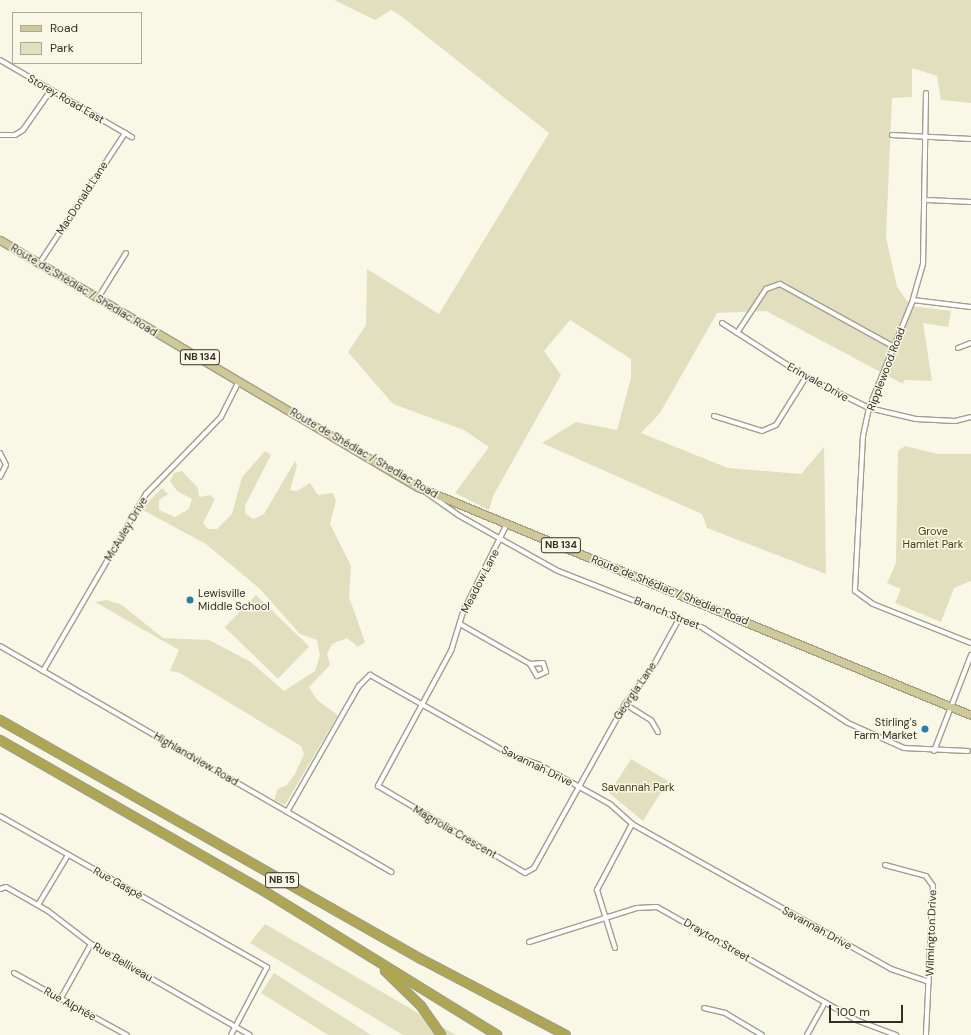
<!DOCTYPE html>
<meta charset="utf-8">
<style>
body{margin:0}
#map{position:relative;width:971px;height:1035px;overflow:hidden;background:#f9f8e6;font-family:"DM Sans",sans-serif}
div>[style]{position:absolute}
.green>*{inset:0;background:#e1dfbd;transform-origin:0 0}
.roads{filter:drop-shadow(1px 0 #a09f8e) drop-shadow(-1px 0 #a09f8e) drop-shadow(0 1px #a09f8e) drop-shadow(0 -1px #a09f8e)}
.minor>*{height:4px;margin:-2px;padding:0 2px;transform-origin:2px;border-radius:2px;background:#fff}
.primary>*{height:7px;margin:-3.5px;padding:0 3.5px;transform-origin:3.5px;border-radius:3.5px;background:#cfca95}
.motorway>*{height:8px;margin:-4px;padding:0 4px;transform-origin:4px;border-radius:4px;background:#afa74f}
.dots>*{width:11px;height:11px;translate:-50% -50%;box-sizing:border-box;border:2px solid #f9f8e6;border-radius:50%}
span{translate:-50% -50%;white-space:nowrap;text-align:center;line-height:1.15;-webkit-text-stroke:3px #f9f8e6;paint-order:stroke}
.shield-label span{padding:1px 3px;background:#f9f8e6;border:1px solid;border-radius:3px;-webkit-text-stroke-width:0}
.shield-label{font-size:10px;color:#303029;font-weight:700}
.street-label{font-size:11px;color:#303029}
.park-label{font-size:11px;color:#444010}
.poi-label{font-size:11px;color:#303029}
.left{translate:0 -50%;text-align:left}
.right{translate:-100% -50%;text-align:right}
.legend{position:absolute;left:12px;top:12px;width:130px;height:52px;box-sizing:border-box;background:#f9f8e6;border:1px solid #a9a89a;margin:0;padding:5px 7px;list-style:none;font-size:12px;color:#303029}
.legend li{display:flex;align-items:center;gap:8px;height:20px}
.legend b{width:20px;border:1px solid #a9a89a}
.scale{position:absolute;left:829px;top:1005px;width:74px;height:18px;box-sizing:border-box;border:2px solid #303029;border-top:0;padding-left:5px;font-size:12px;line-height:14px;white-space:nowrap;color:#303029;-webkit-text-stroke:3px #f9f8e6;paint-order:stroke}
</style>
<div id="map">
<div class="green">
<i style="clip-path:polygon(334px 0,971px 0,971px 103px,941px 100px,937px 76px,912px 68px,912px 97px,892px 98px,886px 237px,897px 287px,911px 306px,951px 311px,948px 327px,923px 323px,932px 381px,904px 380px,903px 384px,766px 311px,717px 313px,660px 413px,641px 433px,728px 468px,801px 474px,824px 447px,826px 574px,707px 528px,702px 514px,542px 443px,576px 422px,617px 430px,631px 378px,631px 359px,570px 320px,544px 351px,561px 375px,493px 496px,489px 510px,455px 493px,489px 447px,464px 430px,393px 404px,348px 352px,366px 325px,367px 269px,439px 314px,549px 133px,401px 16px,391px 10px,375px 20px)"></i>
<i style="clip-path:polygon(905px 446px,938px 454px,971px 454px,971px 581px,954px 588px,941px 622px,895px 603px,901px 589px,887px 583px,896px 563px,898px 451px)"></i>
<i style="clip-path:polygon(265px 451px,271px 455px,245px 506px,245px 513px,253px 519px,264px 514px,295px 461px,297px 466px,290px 490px,297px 491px,310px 483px,318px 495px,333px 493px,336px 501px,330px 524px,351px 566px,349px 597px,365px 642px,358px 647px,347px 638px,332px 644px,327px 654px,330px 665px,309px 687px,317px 700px,338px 715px,285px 805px,274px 800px,278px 789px,287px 785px,295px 774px,304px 754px,301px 746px,180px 673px,170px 671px,179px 650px,95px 602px,107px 600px,122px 605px,163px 638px,209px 640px,251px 662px,284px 691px,315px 671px,320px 655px,317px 640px,300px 634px,259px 588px,206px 544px,141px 509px,162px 488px,168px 494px,159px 500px,159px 510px,175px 517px,189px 509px,192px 499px,177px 491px,170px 481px,174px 473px,182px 471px,198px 488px,199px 497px,210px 495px,215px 499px,203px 523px,208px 529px,217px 529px,232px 514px,242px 477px)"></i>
<i style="left:256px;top:595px;width:74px;height:45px;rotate:44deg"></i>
<i style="clip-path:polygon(631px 759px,668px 781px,643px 821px,609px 793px)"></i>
<i style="clip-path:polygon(265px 924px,456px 1035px,403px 1035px,250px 943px)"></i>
<i style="clip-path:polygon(274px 973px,371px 1035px,328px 1035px,261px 993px)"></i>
</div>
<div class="roads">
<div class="minor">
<i style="left:0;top:60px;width:153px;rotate:30.3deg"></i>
<i style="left:926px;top:93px;width:171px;rotate:91deg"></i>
<i style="left:923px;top:264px;width:37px;rotate:106deg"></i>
<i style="left:913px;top:300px;width:117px;rotate:112.2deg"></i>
<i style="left:869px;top:408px;width:29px;rotate:102deg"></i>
<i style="left:863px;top:436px;width:155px;rotate:93deg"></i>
<i style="left:855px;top:591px;width:22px;rotate:36deg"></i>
<i style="left:873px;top:604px;width:105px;rotate:21.7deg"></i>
<i style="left:0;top:135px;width:15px"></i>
<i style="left:15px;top:135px;width:9px;rotate:-32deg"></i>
<i style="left:23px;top:130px;width:49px;rotate:-55deg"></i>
<i style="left:892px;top:135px;width:79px;rotate:2.9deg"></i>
<i style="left:927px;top:200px;width:44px;rotate:2.6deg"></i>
<i style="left:39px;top:264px;width:157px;rotate:-56.7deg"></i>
<i style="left:98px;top:298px;width:53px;rotate:-58.1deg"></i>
<i style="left:913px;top:300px;width:58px;rotate:6.9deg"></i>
<i style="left:722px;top:323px;width:100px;rotate:32.7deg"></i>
<i style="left:806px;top:377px;width:70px;rotate:26.2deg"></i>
<i style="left:869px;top:408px;width:48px;rotate:13.2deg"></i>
<i style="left:916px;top:419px;width:39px;rotate:3deg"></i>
<i style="left:955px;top:421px;width:16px;rotate:-14deg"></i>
<i style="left:737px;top:333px;width:53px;rotate:-56.6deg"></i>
<i style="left:766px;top:289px;width:15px;rotate:-20deg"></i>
<i style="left:780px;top:284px;width:130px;rotate:28.9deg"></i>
<i style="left:958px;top:348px;width:14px;rotate:-21deg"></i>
<i style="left:714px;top:416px;width:50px;rotate:17.4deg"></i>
<i style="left:762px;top:431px;width:15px;rotate:-23deg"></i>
<i style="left:776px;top:425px;width:57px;rotate:-58deg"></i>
<i style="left:0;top:453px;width:13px;rotate:63deg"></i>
<i style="left:6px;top:465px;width:13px;rotate:117deg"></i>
<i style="left:427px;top:493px;width:38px;rotate:35deg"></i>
<i style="left:458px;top:515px;width:112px;rotate:29.3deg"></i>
<i style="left:556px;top:570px;width:158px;rotate:21.5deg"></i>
<i style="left:703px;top:628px;width:173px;rotate:33.2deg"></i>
<i style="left:848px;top:723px;width:61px;rotate:24.1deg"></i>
<i style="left:904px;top:748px;width:64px;rotate:2.7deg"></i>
<i style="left:507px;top:524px;width:98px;rotate:116.6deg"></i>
<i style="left:463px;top:612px;width:39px;rotate:107deg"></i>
<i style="left:452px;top:649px;width:156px;rotate:118.4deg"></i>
<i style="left:378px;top:786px;width:171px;rotate:30.6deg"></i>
<i style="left:525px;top:873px;width:10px;rotate:-29deg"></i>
<i style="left:534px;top:868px;width:188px;rotate:-61deg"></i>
<i style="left:625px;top:704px;width:43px;rotate:-52.6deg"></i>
<i style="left:651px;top:670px;width:60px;rotate:-61.3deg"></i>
<i style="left:460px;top:624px;width:81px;rotate:29.7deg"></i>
<i style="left:530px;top:664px;width:14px;rotate:60deg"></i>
<i style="left:537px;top:676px;width:10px;rotate:-24deg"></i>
<i style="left:546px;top:672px;width:9px;rotate:-108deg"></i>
<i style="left:543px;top:663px;width:13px;rotate:176deg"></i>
<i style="left:0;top:646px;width:452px;rotate:30deg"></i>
<i style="left:43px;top:671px;width:205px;rotate:-59.8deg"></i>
<i style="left:146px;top:494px;width:107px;rotate:-45.8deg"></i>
<i style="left:221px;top:417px;width:40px;rotate:-63.4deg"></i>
<i style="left:625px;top:704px;width:31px;rotate:32deg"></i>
<i style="left:651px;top:720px;width:14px;rotate:60deg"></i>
<i style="left:934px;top:751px;width:103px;rotate:-68.9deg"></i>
<i style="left:287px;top:812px;width:145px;rotate:-60.3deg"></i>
<i style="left:359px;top:686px;width:16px;rotate:-45deg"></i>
<i style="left:370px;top:675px;width:164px;rotate:29.5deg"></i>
<i style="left:513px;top:756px;width:28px;rotate:18deg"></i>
<i style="left:540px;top:765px;width:80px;rotate:29.1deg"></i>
<i style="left:610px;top:804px;width:30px;rotate:42deg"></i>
<i style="left:632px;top:824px;width:297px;rotate:29.2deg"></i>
<i style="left:891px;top:969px;width:40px;rotate:18.9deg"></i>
<i style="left:0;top:816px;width:307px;rotate:29.5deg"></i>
<i style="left:267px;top:967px;width:77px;rotate:117.9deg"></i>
<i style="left:885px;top:865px;width:42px;rotate:15deg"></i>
<i style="left:926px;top:876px;width:12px;rotate:55deg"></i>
<i style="left:933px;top:886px;width:149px;rotate:92.7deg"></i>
<i style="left:0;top:889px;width:6px;rotate:-18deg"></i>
<i style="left:6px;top:887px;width:48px;rotate:29.7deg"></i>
<i style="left:48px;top:911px;width:54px;rotate:37.5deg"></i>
<i style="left:91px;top:944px;width:183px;rotate:29.8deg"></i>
<i style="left:38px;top:905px;width:58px;rotate:-59deg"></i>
<i style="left:529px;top:942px;width:113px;rotate:-17.5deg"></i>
<i style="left:637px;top:908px;width:20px;rotate:-3deg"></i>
<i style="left:657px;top:907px;width:229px;rotate:29.6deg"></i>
<i style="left:856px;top:1020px;width:43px;rotate:20.6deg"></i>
<i style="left:615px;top:948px;width:61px;rotate:-107.2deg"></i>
<i style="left:597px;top:890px;width:75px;rotate:-62.1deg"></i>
<i style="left:14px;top:973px;width:129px;rotate:28.8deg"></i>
<i style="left:61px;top:998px;width:62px;rotate:-60.9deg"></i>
<i style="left:704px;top:1008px;width:22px;rotate:13deg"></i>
<i style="left:725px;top:1013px;width:43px;rotate:30.7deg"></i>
<i style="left:807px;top:1035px;width:37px;rotate:-61deg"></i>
</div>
<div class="primary">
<i style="left:0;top:240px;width:486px;rotate:30.6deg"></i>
<i style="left:418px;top:487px;width:598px;rotate:22.41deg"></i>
</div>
<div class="motorway">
<i style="left:0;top:720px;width:486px;rotate:29.6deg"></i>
<i style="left:423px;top:960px;width:161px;rotate:27.7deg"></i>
<i style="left:0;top:740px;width:304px;rotate:29.8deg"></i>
<i style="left:264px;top:891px;width:274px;rotate:31.7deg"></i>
<i style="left:385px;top:971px;width:50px;rotate:44.2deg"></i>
<i style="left:421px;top:1006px;width:35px;rotate:55deg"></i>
</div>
</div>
<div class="dots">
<i style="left:190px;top:600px;background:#287ead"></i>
<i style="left:925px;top:729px;background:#287ead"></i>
</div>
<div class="shield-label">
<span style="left:200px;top:357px">NB 134</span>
<span style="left:561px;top:545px">NB 134</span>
<span style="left:282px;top:880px">NB 15</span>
</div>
<div class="street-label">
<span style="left:66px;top:99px;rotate:30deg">Storey Road East</span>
<span style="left:82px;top:198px;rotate:-57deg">MacDonald Lane</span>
<span style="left:84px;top:290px;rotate:31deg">Route de Shédiac / Shediac Road</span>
<span style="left:886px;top:369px;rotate:-69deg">Ripplewood Road</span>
<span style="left:818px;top:382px;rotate:29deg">Erinvale Drive</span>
<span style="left:364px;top:453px;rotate:30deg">Route de Shédiac / Shediac Road</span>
<span style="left:126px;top:529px;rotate:-59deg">McAuley Drive</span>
<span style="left:480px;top:581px;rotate:-63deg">Meadow Lane</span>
<span style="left:670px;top:590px;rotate:22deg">Route de Shédiac / Shediac Road</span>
<span style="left:667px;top:613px;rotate:22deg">Branch Street</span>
<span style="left:635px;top:691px;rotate:-56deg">Georgia Lane</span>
<span style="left:196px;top:759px;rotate:30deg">Highlandview Road</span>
<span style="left:537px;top:766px;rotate:26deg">Savannah Drive</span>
<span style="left:455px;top:832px;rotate:30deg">Magnolia Crescent</span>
<span style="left:118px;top:883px;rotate:29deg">Rue Gaspé</span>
<span style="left:817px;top:928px;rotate:29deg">Savannah Drive</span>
<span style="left:931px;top:933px;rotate:-88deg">Wilmington Drive</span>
<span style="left:717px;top:940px;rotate:30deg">Drayton Street</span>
<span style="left:123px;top:962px;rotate:30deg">Rue Belliveau</span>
<span style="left:70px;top:1004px;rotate:29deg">Rue Alphée</span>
</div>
<div class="park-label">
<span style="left:933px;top:538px">Grove<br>Hamlet Park</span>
<span style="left:638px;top:787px">Savannah Park</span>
</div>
<div class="poi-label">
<span class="left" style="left:198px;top:600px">Lewisville<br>Middle School</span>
<span class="right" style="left:917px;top:729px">Stirling's<br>Farm Market</span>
</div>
<ul class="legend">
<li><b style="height:5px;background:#cfca95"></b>Road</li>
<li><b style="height:11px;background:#e1dfbd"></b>Park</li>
</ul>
<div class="scale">100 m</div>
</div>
